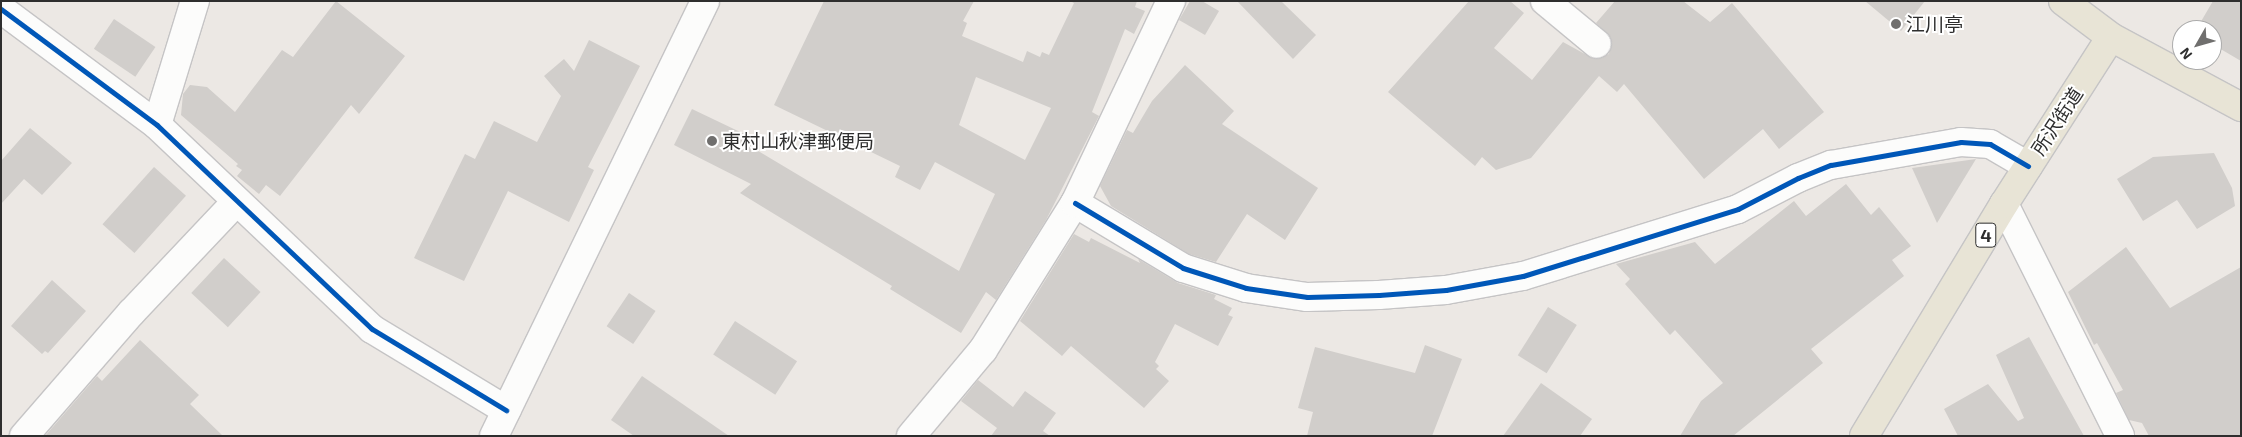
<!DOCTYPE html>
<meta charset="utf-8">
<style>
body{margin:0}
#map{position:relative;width:2242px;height:437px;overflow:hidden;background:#ece8e4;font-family:"Exo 2","Noto Sans JP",sans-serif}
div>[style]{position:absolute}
.building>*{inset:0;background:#d1cecb;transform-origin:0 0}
.roads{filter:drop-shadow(1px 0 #c5c4c5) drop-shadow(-1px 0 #c5c4c5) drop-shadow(0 1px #c5c4c5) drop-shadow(0 -1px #c5c4c5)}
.street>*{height:28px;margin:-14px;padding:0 14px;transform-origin:14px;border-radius:14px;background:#fcfcfb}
.secondary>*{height:28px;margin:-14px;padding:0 14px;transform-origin:14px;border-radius:14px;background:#fcfcfb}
.primary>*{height:28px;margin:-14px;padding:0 14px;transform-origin:14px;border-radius:14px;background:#e8e4d6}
.cycleway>*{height:5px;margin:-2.5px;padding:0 2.5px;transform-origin:2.5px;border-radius:2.5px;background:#0057b8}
.dots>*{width:14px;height:14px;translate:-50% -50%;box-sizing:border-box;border:2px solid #fff;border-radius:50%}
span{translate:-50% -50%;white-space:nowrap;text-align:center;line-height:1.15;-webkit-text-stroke:4px #fff;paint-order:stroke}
.shield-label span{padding:1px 4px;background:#fff;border:1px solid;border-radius:4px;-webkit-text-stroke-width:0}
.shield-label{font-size:18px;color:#2e2e2e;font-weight:700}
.poi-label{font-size:19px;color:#2e2e2e}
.left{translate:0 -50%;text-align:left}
.street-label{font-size:19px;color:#2e2e2e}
.frame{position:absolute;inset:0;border:2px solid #2e2e2e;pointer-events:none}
.north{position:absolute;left:2172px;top:20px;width:50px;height:50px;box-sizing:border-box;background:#fff;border:1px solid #ababab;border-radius:50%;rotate:232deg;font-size:14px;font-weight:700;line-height:20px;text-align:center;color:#2e2e2e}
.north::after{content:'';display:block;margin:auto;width:18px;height:22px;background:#706f6e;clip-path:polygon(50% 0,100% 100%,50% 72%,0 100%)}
</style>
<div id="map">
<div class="building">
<i style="clip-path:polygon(336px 1px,405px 56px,359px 114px,351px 105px,280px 196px,266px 185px,259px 194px,237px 176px,242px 170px,236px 166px,238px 164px,181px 115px,183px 94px,190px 85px,207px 87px,235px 112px,282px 50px,293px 57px)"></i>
<i style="clip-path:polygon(evenodd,824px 1px,974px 1px,963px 21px,967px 23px,962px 36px,1023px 62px,1027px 51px,1040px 57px,1042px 52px,1049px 55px,1074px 3px,1070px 1px,1137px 1px,1135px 7px,1145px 11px,1134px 34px,1125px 29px,1092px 112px,1099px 116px,1046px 220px,996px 300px,986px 292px,961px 333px,890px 289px,892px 286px,740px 193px,751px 184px,674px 145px,692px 109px,759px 141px,755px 149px,959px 271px,995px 194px,935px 162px,920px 190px,895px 177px,900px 166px,774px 105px,824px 1px,976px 77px,1051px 108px,1025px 160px,959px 125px,976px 77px)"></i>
<i style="clip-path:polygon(1190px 1px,1202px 1px,1219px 11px,1205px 35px,1179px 20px)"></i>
<i style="clip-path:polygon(1237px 1px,1281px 1px,1316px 35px,1293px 59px)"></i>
<i style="clip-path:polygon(1469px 1px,1510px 1px,1524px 13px,1494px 48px,1532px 80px,1563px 42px,1594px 59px,1609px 54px,1611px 38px,1596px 23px,1615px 1px,1683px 1px,1710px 22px,1732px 3px,1824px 112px,1779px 149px,1763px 129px,1704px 179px,1624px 84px,1617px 92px,1599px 76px,1531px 158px,1496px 170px,1482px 157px,1475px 166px,1388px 92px)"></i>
<i style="clip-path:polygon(1865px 1px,1925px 1px,1901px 31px)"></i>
<i style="clip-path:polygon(2213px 1px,2241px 1px,2241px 61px,2212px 44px,2212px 30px,2196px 30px)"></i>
<i style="left:114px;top:19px;width:50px;height:36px;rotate:34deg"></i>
<i style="clip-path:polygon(589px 40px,640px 66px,588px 167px,594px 170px,569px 222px,508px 191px,464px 281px,414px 258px,465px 154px,475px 159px,494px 121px,537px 142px,561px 96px,544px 76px,564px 59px,574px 71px)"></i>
<i style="clip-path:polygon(1185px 65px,1234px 111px,1222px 124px,1318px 188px,1285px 240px,1247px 214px,1216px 262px,1189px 254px,1111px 206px,1100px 186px,1127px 130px,1133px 133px,1152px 101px)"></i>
<i style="clip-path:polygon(30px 128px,72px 163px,42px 195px,24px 179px,1px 204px,1px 161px)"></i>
<i style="clip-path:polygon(2214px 153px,2232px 188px,2235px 206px,2197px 229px,2177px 200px,2143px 221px,2117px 179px,2153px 157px)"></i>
<i style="clip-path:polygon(1976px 159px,1937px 223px,1912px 168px)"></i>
<i style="left:154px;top:167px;width:43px;height:77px;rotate:42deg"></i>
<i style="clip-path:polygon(1846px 184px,1871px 215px,1879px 207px,1911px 246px,1892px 260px,1904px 276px,1811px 349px,1823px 363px,1733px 436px,1680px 436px,1701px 401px,1723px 383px,1675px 330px,1670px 335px,1625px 284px,1630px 279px,1616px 264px,1695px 242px,1715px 264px,1794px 201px,1806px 216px)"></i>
<i style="clip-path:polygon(1074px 234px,1089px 242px,1091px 238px,1140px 263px,1138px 259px,1178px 283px,1216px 295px,1214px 299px,1232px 308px,1228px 315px,1233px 317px,1218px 346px,1175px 324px,1155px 362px,1159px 366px,1156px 369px,1169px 381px,1144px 408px,1071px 346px,1062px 356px,1020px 321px)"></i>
<i style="clip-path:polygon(2126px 247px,2170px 308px,2241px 267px,2241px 436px,2149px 436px,2142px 423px,2129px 420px,2116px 393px,2123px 390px,2097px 343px,2094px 345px,2068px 292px)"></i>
<i style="left:224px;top:258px;width:50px;height:48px;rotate:43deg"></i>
<i style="clip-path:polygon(52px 280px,86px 311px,48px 353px,45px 351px,42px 354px,11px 326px)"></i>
<i style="left:629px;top:293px;width:32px;height:40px;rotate:34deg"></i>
<i style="left:1548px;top:307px;width:34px;height:57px;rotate:32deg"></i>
<i style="left:735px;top:321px;width:74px;height:40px;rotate:33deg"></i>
<i style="clip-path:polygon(2029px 337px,2084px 436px,1958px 436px,1944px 409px,1988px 384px,2018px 421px,2024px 418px,1996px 355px)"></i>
<i style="clip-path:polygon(140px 340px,199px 395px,190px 404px,223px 436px,45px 436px,97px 376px,102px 381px)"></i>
<i style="clip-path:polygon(1425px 345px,1462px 359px,1432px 436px,1307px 436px,1313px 412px,1298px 408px,1315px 347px,1415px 373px)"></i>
<i style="clip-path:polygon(642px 376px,729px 436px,634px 436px,611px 420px)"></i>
<i style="clip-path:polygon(978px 380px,1013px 407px,1025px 391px,1056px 413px,1043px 431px,1050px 436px,991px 436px,997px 428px,961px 401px)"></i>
<i style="clip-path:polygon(1541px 383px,1592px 419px,1580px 436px,1503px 436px)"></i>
</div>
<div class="roads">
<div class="street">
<i style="left:1545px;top:1px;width:67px;rotate:39.6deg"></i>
<i style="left:157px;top:125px;width:130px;rotate:-73deg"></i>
<i style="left:1075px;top:203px;width:126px;rotate:31deg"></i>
<i style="left:1183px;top:268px;width:66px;rotate:17.6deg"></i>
<i style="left:1246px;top:288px;width:62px;rotate:8.4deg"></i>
<i style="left:1307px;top:297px;width:72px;rotate:-1.6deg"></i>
<i style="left:1379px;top:295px;width:67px;rotate:-4.3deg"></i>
<i style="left:1446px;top:290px;width:78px;rotate:-10.3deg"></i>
<i style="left:1523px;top:276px;width:225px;rotate:-17.3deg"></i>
<i style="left:1738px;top:209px;width:68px;rotate:-27.3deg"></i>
<i style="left:1798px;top:178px;width:35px;rotate:-22deg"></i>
<i style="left:1831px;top:165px;width:132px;rotate:-10deg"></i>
<i style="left:1961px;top:142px;width:29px;rotate:4deg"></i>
<i style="left:1990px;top:144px;width:44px;rotate:30.1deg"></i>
<i style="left:2004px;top:204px;width:259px;rotate:63.4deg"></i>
<i style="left:24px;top:436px;width:163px;rotate:-49deg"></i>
<i style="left:131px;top:313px;width:154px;rotate:-46.6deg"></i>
<i style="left:911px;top:436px;width:112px;rotate:-50.1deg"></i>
<i style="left:983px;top:350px;width:173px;rotate:-58deg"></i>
<i style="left:1075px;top:203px;width:224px;rotate:-64.6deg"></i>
</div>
<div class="secondary">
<i style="left:1px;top:9px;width:194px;rotate:36.6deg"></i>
<i style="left:157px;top:125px;width:296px;rotate:43.5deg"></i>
<i style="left:372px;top:329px;width:157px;rotate:31.2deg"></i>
<i style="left:494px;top:436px;width:483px;rotate:-64.1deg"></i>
</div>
<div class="primary">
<i style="left:2063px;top:1px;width:60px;rotate:36.9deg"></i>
<i style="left:2111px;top:37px;width:148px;rotate:28.3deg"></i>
<i style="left:1864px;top:436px;width:271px;rotate:-58.9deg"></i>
<i style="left:2004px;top:204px;width:198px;rotate:-57.4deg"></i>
</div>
</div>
<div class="cycleway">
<i style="left:1px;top:9px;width:194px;rotate:36.6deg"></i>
<i style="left:157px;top:125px;width:296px;rotate:43.5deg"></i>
<i style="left:372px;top:329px;width:157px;rotate:31.2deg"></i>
<i style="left:1075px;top:203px;width:126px;rotate:31deg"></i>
<i style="left:1183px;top:268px;width:66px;rotate:17.6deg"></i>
<i style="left:1246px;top:288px;width:62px;rotate:8.4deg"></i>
<i style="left:1307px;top:297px;width:72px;rotate:-1.6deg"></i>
<i style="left:1379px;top:295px;width:67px;rotate:-4.3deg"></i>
<i style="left:1446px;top:290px;width:78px;rotate:-10.3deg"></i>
<i style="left:1523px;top:276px;width:225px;rotate:-17.3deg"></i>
<i style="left:1738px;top:209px;width:68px;rotate:-27.3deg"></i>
<i style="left:1798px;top:178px;width:35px;rotate:-22deg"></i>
<i style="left:1831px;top:165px;width:132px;rotate:-10deg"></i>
<i style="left:1961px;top:142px;width:29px;rotate:4deg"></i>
<i style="left:1990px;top:144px;width:44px;rotate:30.1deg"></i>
</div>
<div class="dots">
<i style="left:1896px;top:24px;background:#706f6e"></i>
<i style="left:712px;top:141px;background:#706f6e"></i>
</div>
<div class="shield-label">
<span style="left:1986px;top:235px">4</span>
</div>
<div class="poi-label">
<span class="left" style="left:1906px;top:24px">江川亭</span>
<span class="left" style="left:722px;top:141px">東村山秋津郵便局</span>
</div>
<div class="street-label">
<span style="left:2057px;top:121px;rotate:-57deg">所沢街道</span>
</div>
<div class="frame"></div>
<div class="north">N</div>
</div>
